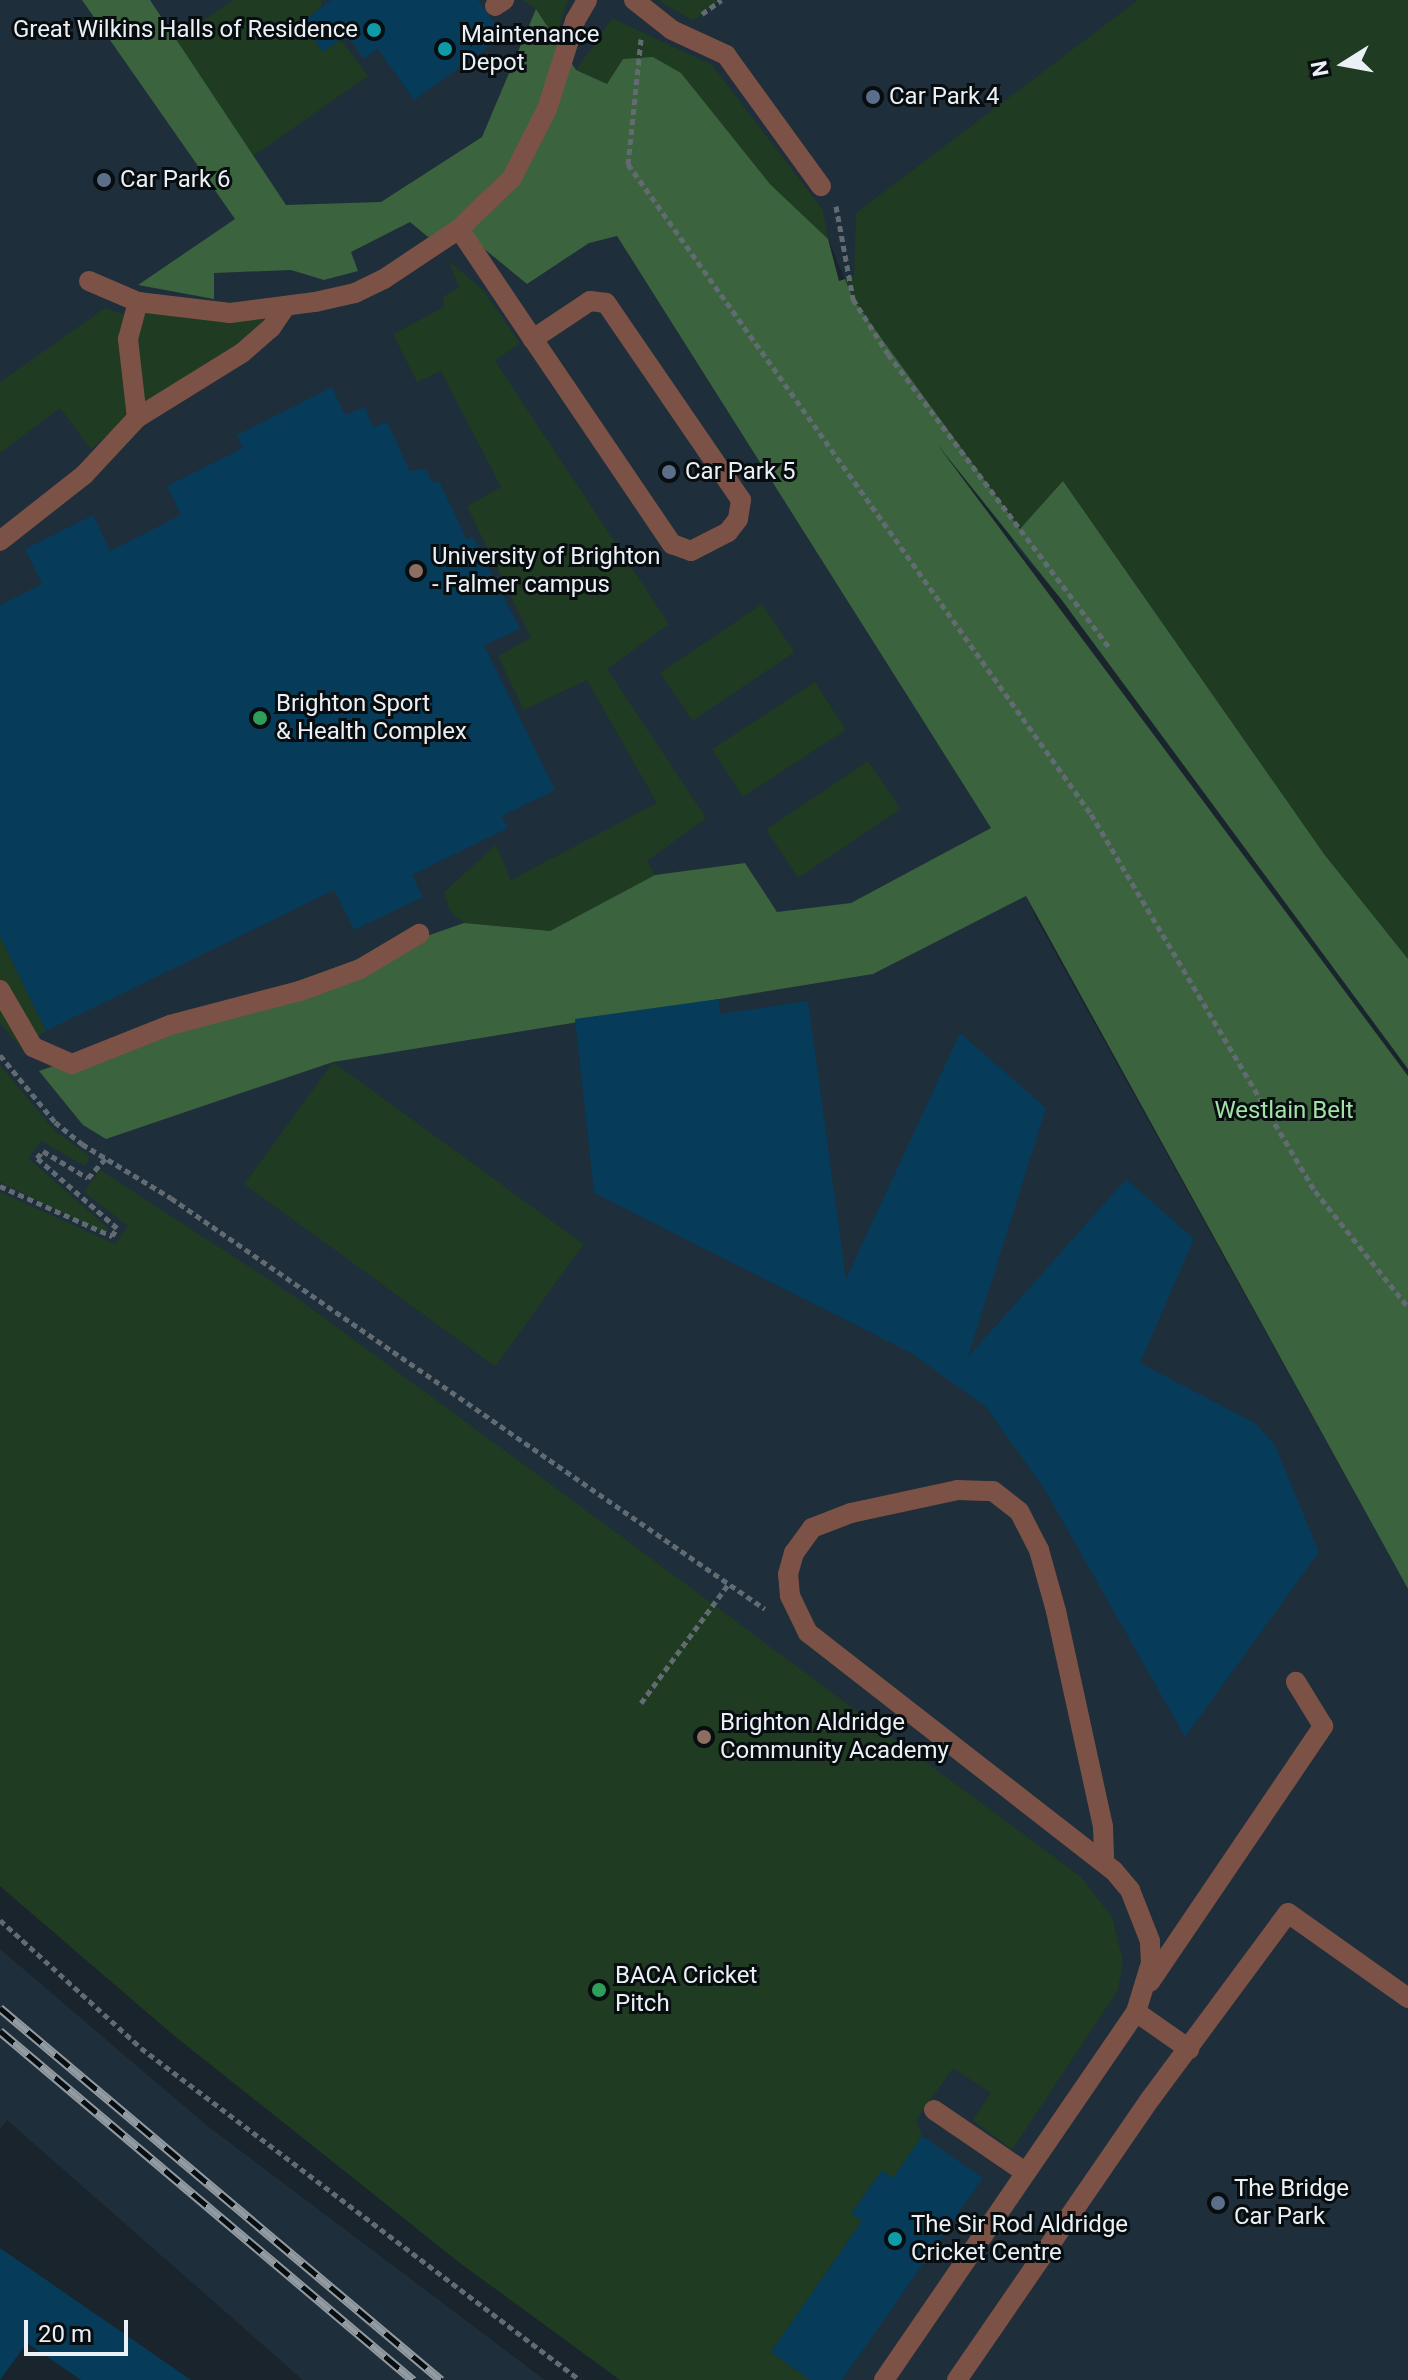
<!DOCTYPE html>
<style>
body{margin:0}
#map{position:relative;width:1408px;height:2380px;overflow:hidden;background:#1a242c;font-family:Roboto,sans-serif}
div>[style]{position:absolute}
.built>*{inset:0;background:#1e2e3a}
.green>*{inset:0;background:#1f3b22;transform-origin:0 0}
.forest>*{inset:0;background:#3a633e}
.building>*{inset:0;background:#063b5a}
.path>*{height:5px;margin-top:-2.5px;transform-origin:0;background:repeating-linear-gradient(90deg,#626b72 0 6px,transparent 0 10px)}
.service>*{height:20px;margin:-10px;padding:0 10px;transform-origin:10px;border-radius:10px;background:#7d5246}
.rail>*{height:9px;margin-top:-4.5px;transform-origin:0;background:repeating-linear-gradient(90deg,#080d10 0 18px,#939ba2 0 36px);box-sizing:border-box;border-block:2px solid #939ba2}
.dots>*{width:22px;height:22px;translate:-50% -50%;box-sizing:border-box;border:4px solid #080d10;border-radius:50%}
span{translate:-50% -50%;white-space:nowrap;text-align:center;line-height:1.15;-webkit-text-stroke:6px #080d10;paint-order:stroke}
.poi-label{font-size:24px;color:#eaf0f6}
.right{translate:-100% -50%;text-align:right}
.left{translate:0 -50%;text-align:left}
.park-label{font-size:24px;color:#a1e2a7}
.north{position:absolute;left:1304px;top:24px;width:80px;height:80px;-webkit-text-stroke:6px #080d10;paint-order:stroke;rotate:259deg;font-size:22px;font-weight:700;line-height:32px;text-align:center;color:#eaf0f6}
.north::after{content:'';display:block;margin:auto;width:28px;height:36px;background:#eaf0f6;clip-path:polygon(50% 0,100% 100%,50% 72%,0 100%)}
.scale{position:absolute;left:24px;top:2320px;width:104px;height:36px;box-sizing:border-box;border:4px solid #eaf0f6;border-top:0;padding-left:10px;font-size:24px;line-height:28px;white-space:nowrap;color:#eaf0f6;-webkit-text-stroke:6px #080d10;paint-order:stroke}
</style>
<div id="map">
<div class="built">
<i style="clip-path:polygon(0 0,1408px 0,1408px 1069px,1061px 599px,1012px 542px,1020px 530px,853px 299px,828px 239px,721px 128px,617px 236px,1013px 862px,1035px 916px,1408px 1589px,1408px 2380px,620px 2380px,460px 2263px,171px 2033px,0 1886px)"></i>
<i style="clip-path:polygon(0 1949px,205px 2124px,545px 2380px,303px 2380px,7px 2120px,0 2129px)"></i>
</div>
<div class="green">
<i style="clip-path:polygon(233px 0,322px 0,321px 7px,302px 22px,323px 51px,341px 40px,368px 76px,252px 157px,176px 40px)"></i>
<i style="clip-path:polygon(523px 0,568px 0,555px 39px,536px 9px)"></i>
<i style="clip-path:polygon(658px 0,721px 0,693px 21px)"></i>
<i style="clip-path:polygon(1138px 0,1408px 0,1408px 959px,1324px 854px,1064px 482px,1021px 530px,853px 299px,845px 279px,854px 276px,856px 213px)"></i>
<i style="clip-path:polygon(612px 18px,712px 65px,823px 210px,828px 239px,770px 184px,681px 73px,607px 84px,576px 70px)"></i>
<i style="clip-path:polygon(449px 261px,483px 290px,520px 343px,495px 361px,669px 624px,607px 669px,706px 818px,647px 861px,655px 875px,550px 931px,464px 923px,450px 911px,444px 892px,496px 845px,511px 880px,657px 803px,587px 680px,524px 710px,498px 656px,531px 638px,467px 506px,501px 487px,441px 371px,417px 382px,393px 334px,444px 307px,443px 297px,459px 287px)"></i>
<i style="clip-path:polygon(138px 302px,285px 307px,271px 328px,135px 411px,91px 449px,60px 408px,0 453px,0 382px,105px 308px,130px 316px)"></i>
<i style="left:762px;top:604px;width:58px;height:123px;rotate:56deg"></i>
<i style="left:815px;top:682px;width:57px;height:123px;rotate:57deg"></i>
<i style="left:868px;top:761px;width:58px;height:123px;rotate:56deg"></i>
<i style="clip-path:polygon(0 936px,46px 1031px,21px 1048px,0 1023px)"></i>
<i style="left:333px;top:1062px;width:310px;height:151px;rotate:36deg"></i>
<i style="clip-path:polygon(0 1065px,54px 1130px,90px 1156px,85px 1166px,41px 1141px,28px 1158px,108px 1228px,105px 1234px,0 1182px)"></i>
<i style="clip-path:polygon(100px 1170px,297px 1298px,610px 1528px,1081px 1877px,1112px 1917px,1123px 1961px,1118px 1990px,1012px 2150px,973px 2120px,991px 2093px,953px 2068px,916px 2120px,922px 2136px,893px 2178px,881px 2171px,851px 2214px,870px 2209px,771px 2352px,810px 2380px,620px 2380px,460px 2263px,171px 2033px,0 1886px,0 1192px,115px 1244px,128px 1226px,84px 1192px)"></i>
</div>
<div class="forest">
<i style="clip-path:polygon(82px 0,150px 0,286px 205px,381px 202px,482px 137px,536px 9px,576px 70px,607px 84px,623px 59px,653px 57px,681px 73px,770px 184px,828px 239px,839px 281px,845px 279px,853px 299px,1020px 529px,1063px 481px,1324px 854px,1408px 959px,1408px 1069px,1061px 599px,937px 444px,1408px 1076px,1408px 1589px,1026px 896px,873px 974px,333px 1062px,106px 1139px,83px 1125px,39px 1071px,464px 923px,550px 931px,655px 875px,745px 863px,777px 912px,851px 903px,991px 828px,617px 236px,589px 243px,527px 284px,460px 229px,428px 237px,410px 222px,351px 252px,358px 271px,324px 280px,291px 270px,214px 273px,214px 299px,138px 285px,235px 219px)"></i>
</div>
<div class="building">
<i style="clip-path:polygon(331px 0,478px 0,504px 36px,414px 100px,378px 49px,364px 59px,347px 35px,323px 52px,302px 22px)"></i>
<i style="clip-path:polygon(332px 387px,345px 415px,365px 407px,373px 427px,387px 422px,410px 471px,426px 469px,432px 482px,439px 481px,467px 540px,473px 537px,520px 629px,484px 645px,555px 790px,502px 816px,508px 828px,412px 875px,423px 897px,354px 930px,334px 890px,46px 1031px,0 936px,0 605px,42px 584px,25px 549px,93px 515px,110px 551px,181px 515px,167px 486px,243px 448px,237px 435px)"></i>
<i style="clip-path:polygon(719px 999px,720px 1014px,808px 1001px,846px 1279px,960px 1033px,1046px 1108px,968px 1357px,1126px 1179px,1194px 1239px,1140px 1363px,1255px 1423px,1275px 1445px,1319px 1552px,1185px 1737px,1045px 1490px,986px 1407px,911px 1353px,594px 1193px,575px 1019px)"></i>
<i style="clip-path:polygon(922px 2136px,983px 2178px,842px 2380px,810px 2380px,771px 2352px,862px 2221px,851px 2214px,882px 2170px,893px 2178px)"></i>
<i style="clip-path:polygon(0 2248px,191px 2380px,81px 2380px,27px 2343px,0 2380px)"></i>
</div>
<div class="path">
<i style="left:702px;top:14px;width:24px;rotate:-36deg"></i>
<i style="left:641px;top:39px;width:126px;rotate:95.9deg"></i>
<i style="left:628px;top:164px;width:798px;rotate:54.54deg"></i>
<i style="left:1091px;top:814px;width:439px;rotate:59.3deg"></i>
<i style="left:1315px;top:1191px;width:149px;rotate:51.3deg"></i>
<i style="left:836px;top:206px;width:95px;rotate:79.6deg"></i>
<i style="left:853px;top:299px;width:65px;rotate:57.5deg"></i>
<i style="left:888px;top:354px;width:367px;rotate:53deg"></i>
<i style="left:0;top:1055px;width:87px;rotate:50.6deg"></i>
<i style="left:55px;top:1122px;width:35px;rotate:39deg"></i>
<i style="left:82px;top:1144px;width:104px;rotate:31.2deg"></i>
<i style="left:171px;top:1198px;width:722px;rotate:34.68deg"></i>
<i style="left:0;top:1186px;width:123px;rotate:24.1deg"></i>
<i style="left:112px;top:1236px;width:9px;rotate:-58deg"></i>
<i style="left:117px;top:1228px;width:106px;rotate:-138.8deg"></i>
<i style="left:37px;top:1158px;width:9px;rotate:-49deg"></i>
<i style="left:43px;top:1151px;width:52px;rotate:31deg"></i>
<i style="left:88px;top:1178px;width:28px;rotate:-48deg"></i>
<i style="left:641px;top:1703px;width:149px;rotate:-53.7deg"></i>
<i style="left:0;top:1920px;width:190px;rotate:42.2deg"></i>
<i style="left:141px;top:2048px;width:550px;rotate:37.1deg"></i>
</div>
<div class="service">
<i style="left:634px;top:0;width:48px;rotate:38.3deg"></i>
<i style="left:672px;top:30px;width:60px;rotate:24.8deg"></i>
<i style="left:726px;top:55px;width:162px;rotate:54.1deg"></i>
<i style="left:495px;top:6px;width:11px;rotate:-34deg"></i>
<i style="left:459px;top:229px;width:133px;rotate:56.1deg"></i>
<i style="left:533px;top:339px;width:248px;rotate:55.9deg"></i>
<i style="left:672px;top:544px;width:20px;rotate:20deg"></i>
<i style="left:691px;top:551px;width:42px;rotate:-27.2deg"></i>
<i style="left:728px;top:532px;width:16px;rotate:-52deg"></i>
<i style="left:738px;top:519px;width:19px;rotate:-81deg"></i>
<i style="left:741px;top:500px;width:239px;rotate:-124.4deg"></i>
<i style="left:606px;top:303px;width:16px;rotate:-173deg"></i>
<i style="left:590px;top:301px;width:69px;rotate:146.3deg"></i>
<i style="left:89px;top:281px;width:53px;rotate:23.2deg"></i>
<i style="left:138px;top:302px;width:93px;rotate:6.8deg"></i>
<i style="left:230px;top:313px;width:86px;rotate:-7.4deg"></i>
<i style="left:315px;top:302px;width:41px;rotate:-12.7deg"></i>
<i style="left:355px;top:293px;width:32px;rotate:-26deg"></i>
<i style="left:384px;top:279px;width:90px;rotate:-33.7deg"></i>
<i style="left:459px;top:229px;width:74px;rotate:-43.9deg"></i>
<i style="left:512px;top:178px;width:77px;rotate:-63.1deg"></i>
<i style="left:547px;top:109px;width:92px;rotate:-72.3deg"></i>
<i style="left:575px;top:21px;width:24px;rotate:-60deg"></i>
<i style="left:137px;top:418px;width:80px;rotate:-96.5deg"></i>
<i style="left:128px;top:339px;width:38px;rotate:-75deg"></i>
<i style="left:0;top:541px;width:107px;rotate:-38.2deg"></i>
<i style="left:84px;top:475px;width:78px;rotate:-47.1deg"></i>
<i style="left:137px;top:418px;width:123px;rotate:-31.8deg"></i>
<i style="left:242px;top:353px;width:38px;rotate:-41deg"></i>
<i style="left:271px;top:328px;width:25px;rotate:-56deg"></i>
<i style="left:0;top:990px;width:66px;rotate:59.9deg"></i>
<i style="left:33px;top:1047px;width:43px;rotate:23.6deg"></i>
<i style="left:72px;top:1064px;width:105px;rotate:-21.7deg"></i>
<i style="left:170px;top:1025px;width:134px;rotate:-14.7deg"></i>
<i style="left:300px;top:991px;width:64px;rotate:-20.1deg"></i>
<i style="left:360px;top:969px;width:69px;rotate:-30.7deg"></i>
<i style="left:1150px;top:1982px;width:309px;rotate:-55.9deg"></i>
<i style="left:1323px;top:1726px;width:52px;rotate:-121.5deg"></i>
<i style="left:1136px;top:2012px;width:65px;rotate:34.9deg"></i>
<i style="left:934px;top:2110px;width:110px;rotate:34.3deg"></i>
<i style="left:884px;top:2380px;width:446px;rotate:-55.6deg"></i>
<i style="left:1136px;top:2012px;width:51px;rotate:-73deg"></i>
<i style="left:1151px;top:1963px;width:22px;rotate:-93deg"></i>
<i style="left:1150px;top:1941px;width:55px;rotate:-111.4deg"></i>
<i style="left:1130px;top:1890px;width:25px;rotate:-130deg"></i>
<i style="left:1114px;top:1871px;width:388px;rotate:-142.1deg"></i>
<i style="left:808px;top:1633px;width:41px;rotate:-115.9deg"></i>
<i style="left:790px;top:1596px;width:22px;rotate:-95deg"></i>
<i style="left:788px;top:1574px;width:22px;rotate:-74deg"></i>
<i style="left:794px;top:1553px;width:31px;rotate:-54deg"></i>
<i style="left:812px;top:1528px;width:42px;rotate:-21deg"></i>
<i style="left:851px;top:1513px;width:108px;rotate:-12.2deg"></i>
<i style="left:957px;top:1490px;width:36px;rotate:2deg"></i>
<i style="left:993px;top:1491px;width:33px;rotate:38deg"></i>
<i style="left:1019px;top:1511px;width:44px;rotate:62.9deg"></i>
<i style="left:1039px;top:1550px;width:63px;rotate:74.4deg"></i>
<i style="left:1056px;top:1611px;width:221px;rotate:77.7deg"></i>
<i style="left:1103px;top:1827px;width:35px;rotate:88deg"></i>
<i style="left:957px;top:2380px;width:342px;rotate:-55.5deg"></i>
<i style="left:1151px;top:2098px;width:230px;rotate:-53.5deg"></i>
<i style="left:1288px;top:1913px;width:147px;rotate:35.3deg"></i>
</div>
<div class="rail">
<i style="left:0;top:2008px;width:577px;rotate:40.15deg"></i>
<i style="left:0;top:2031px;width:541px;rotate:40.2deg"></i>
</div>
<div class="dots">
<i style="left:374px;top:30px;background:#0f9aa8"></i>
<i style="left:445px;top:49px;background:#0f9aa8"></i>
<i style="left:873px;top:97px;background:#5c6f8a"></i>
<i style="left:104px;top:180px;background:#5c6f8a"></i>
<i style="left:669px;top:472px;background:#5c6f8a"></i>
<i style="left:416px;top:571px;background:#8d6e63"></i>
<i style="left:260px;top:718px;background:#2e9e5b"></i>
<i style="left:704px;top:1737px;background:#8d6e63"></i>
<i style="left:599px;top:1990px;background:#2e9e5b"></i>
<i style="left:1218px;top:2203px;background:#5c6f8a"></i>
<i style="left:895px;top:2239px;background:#0f9aa8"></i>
</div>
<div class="poi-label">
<span class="right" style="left:358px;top:30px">Great Wilkins Halls of Residence</span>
<span class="left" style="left:461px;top:49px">Maintenance<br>Depot</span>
<span class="left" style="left:889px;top:97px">Car Park 4</span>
<span class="left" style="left:120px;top:180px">Car Park 6</span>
<span class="left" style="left:685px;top:472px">Car Park 5</span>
<span class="left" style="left:432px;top:571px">University of Brighton<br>- Falmer campus</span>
<span class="left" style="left:276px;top:718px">Brighton Sport<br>&amp; Health Complex</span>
<span class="left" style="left:720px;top:1737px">Brighton Aldridge<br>Community Academy</span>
<span class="left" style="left:615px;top:1990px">BACA Cricket<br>Pitch</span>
<span class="left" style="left:1234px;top:2203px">The Bridge<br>Car Park</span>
<span class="left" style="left:911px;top:2239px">The Sir Rod Aldridge<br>Cricket Centre</span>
</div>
<div class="park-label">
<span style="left:1284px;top:1111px">Westlain Belt</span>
</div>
<div class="north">N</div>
<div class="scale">20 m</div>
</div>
